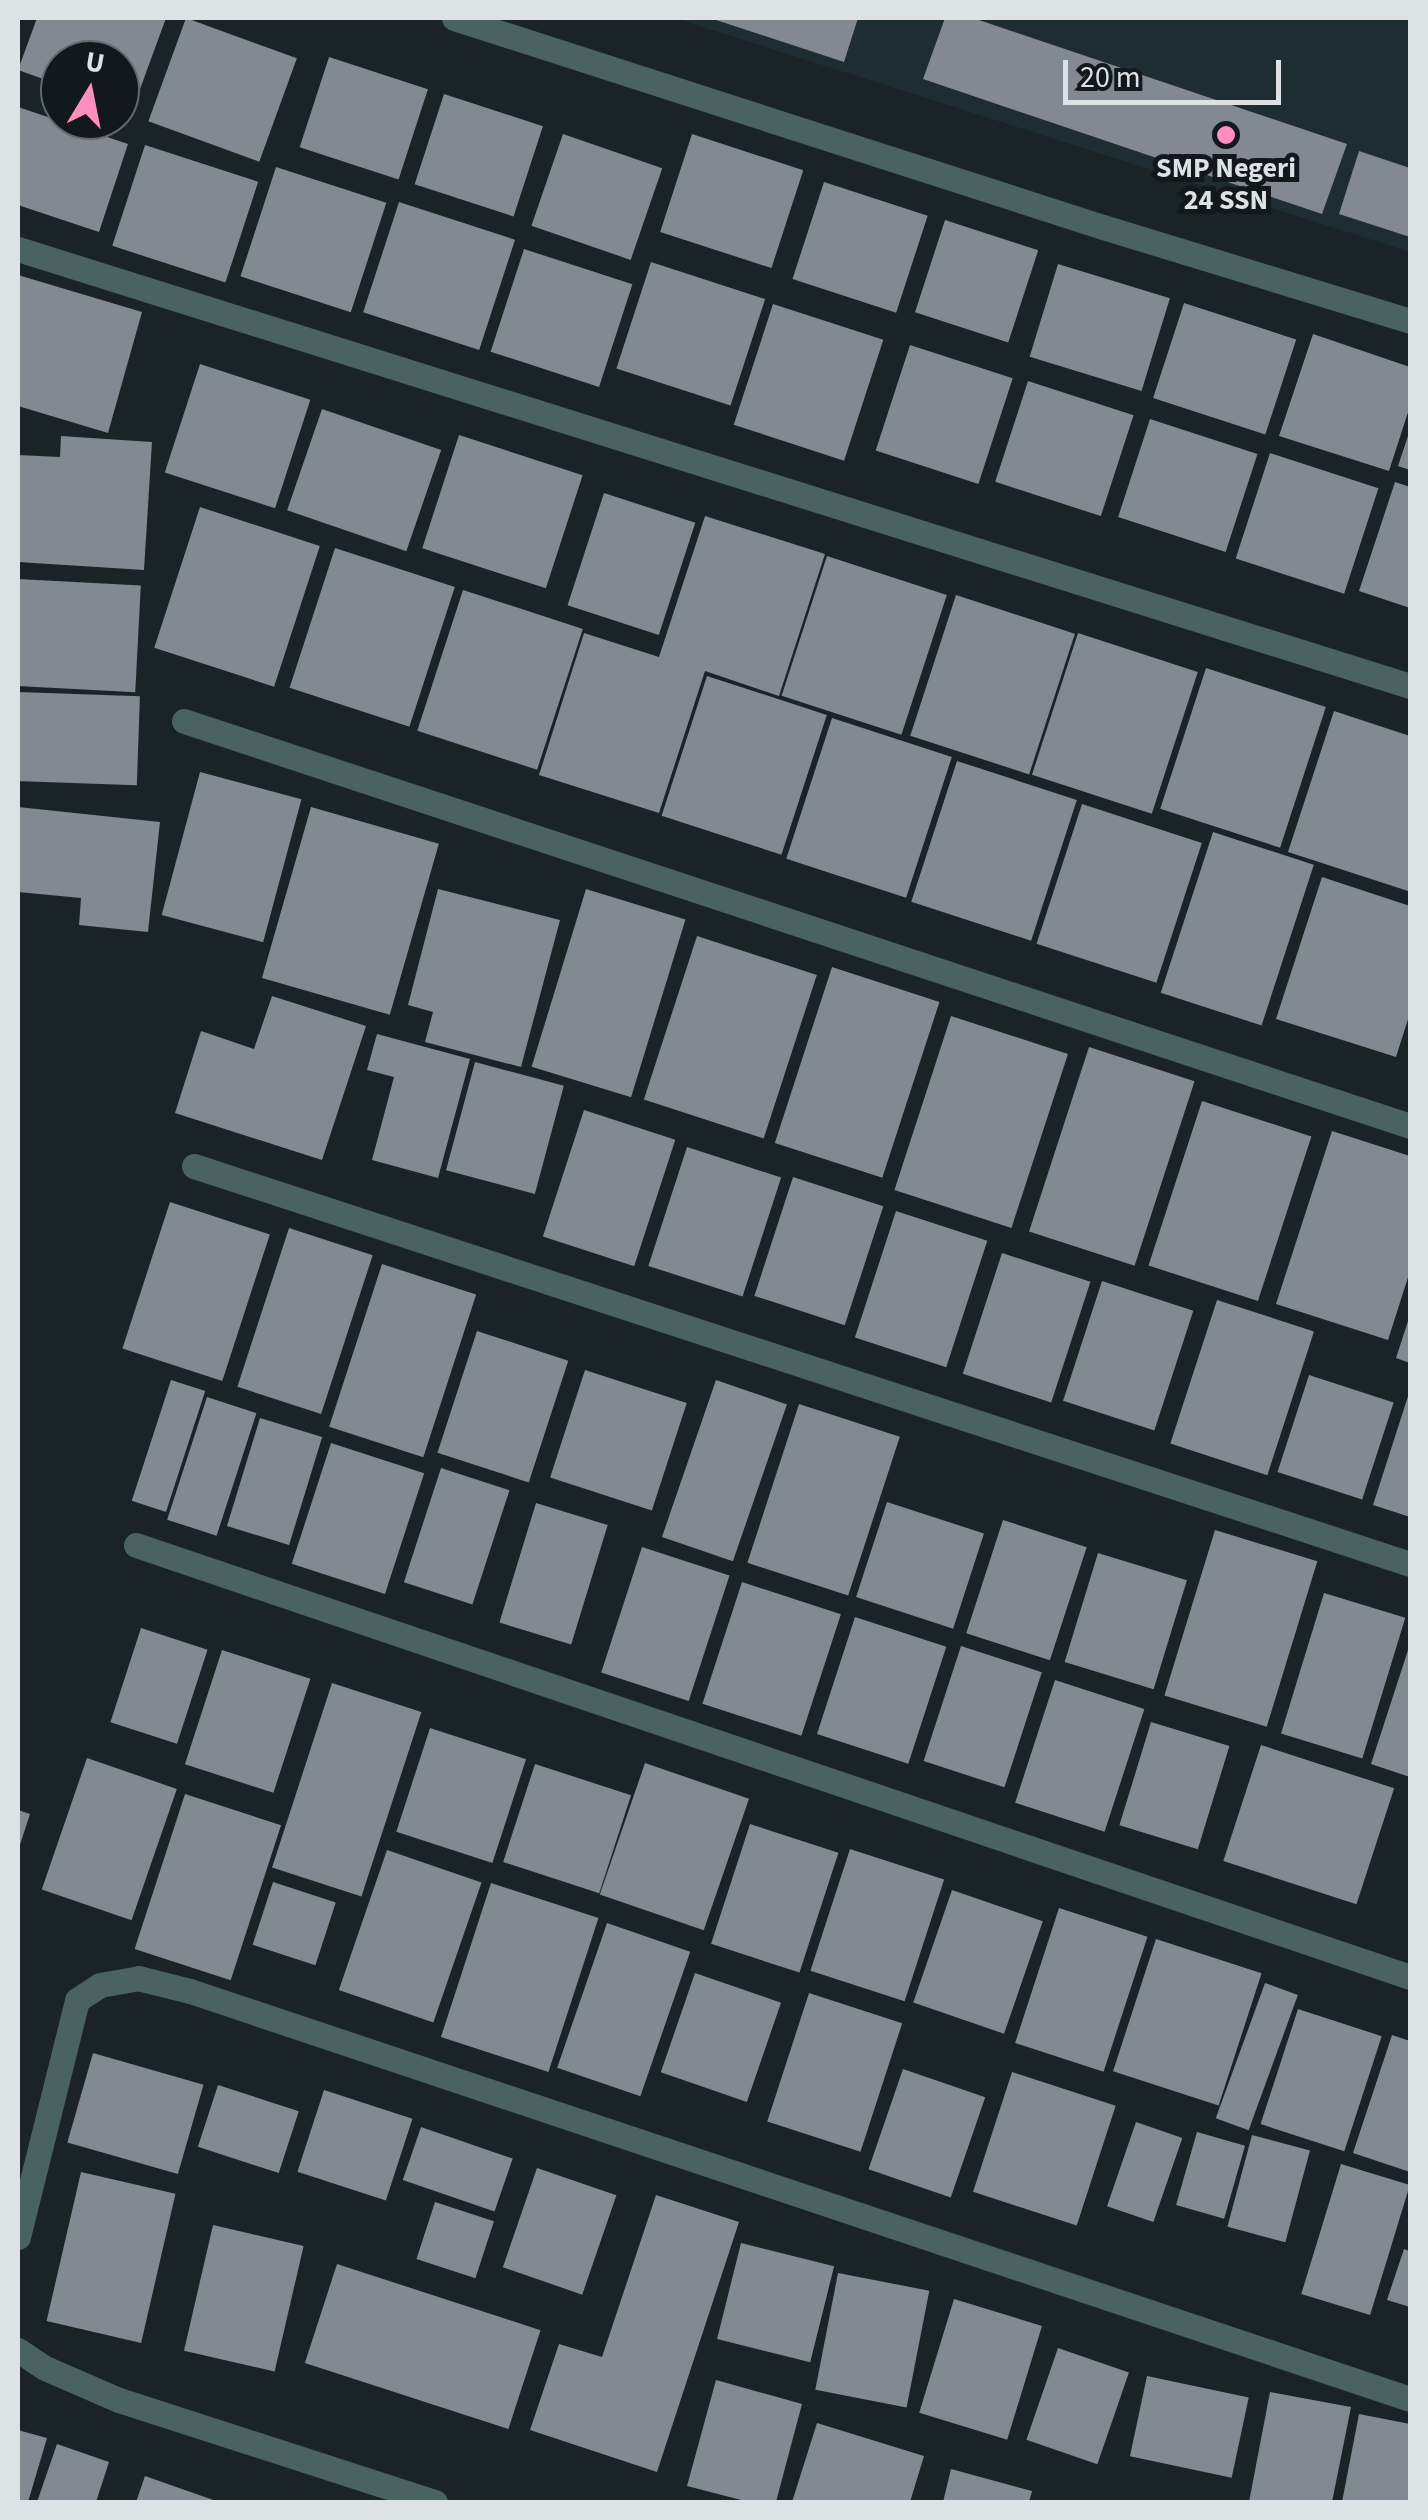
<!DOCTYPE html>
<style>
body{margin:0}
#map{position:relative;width:1428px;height:2520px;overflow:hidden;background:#1a2325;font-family:"Source Sans 3",sans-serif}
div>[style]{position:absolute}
.built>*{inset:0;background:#1d2d32}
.building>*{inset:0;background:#828990;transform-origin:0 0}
.minor>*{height:25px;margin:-12.5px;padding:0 12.5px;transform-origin:12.5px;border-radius:12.5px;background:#4a6260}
.dots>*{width:28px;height:28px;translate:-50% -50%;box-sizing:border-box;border:5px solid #11191c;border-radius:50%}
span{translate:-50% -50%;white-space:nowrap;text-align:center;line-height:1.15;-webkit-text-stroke:10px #11191c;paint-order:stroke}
.poi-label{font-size:28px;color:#dde2e4;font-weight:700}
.frame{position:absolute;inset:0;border:20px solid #dde2e4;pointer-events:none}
.north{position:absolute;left:40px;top:40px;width:100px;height:100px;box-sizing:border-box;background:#11191c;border:2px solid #63696c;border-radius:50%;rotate:10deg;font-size:28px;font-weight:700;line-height:40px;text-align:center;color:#dde2e4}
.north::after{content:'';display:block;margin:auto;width:35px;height:45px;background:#fd8ebe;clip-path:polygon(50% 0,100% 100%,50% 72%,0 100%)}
.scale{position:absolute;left:1063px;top:60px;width:218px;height:45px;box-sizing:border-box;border:5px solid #dde2e4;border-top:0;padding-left:12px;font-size:30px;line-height:35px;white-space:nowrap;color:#dde2e4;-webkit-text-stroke:8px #11191c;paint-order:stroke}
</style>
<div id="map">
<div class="built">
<i style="clip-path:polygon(674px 18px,1410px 18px,1410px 252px)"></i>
</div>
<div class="building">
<i style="clip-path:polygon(37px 18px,166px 18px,132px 111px,120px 107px,120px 60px,60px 60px,60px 85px,18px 70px)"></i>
<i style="left:186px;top:18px;width:118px;height:110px;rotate:20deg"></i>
<i style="clip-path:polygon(710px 18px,858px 18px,844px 62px)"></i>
<i style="clip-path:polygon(945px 18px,973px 18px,1347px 144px,1322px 214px,923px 79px)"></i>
<i style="left:329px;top:57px;width:104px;height:95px;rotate:18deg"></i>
<i style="left:444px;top:94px;width:104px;height:95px;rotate:18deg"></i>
<i style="clip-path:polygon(18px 107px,128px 144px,99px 232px,18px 205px)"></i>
<i style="left:563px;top:134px;width:105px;height:97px;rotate:19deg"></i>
<i style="left:692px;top:134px;width:117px;height:103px;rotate:18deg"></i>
<i style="left:145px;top:145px;width:119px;height:106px;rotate:18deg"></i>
<i style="clip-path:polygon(1359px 151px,1410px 168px,1410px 237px,1339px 214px)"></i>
<i style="left:276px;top:167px;width:116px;height:115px;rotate:18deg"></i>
<i style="left:824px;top:182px;width:109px;height:102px;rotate:18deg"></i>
<i style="left:399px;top:202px;width:122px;height:116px;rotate:18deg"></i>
<i style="left:945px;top:220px;width:98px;height:97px;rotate:18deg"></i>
<i style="left:524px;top:249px;width:114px;height:108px;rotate:18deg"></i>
<i style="left:651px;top:262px;width:120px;height:112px;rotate:18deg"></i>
<i style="left:1058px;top:264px;width:117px;height:97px;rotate:17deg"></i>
<i style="clip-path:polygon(18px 275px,142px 312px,108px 433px,18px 406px)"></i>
<i style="left:1184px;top:303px;width:118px;height:100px;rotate:18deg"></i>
<i style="left:773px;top:304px;width:116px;height:127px;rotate:18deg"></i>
<i style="clip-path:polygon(1313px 334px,1410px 367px,1410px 406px,1389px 471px,1279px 436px)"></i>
<i style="left:910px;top:345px;width:108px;height:111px;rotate:18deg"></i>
<i style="left:200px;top:364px;width:116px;height:114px;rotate:18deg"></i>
<i style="left:1028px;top:381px;width:111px;height:106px;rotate:18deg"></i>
<i style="left:322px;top:409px;width:126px;height:107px;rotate:19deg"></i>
<i style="left:1150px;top:419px;width:113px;height:103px;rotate:18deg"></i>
<i style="clip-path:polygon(1410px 430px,1410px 470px,1398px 466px)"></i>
<i style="left:459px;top:435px;width:130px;height:119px;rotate:18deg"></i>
<i style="clip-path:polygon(61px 436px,152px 442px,144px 570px,18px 562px,18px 455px,60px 457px)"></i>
<i style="left:1270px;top:453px;width:114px;height:111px;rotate:18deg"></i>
<i style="clip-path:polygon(1395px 482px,1410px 487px,1410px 608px,1359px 591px)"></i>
<i style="left:604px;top:493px;width:96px;height:118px;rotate:18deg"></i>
<i style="left:200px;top:507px;width:126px;height:148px;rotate:18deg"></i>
<i style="clip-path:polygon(705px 516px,825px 554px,779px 696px,705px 671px,659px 813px,539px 775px,584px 633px,659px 657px)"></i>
<i style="left:335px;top:548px;width:126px;height:147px;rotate:18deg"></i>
<i style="left:827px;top:556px;width:126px;height:147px;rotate:18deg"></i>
<i style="left:18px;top:579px;width:123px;height:107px;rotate:3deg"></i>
<i style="left:463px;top:590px;width:126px;height:148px;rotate:18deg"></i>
<i style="left:956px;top:595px;width:125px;height:148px;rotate:18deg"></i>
<i style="left:1078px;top:633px;width:126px;height:149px;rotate:18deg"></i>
<i style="left:1206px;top:668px;width:126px;height:148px;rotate:18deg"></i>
<i style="left:707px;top:676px;width:126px;height:147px;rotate:18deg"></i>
<i style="left:18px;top:692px;width:122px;height:89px;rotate:2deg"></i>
<i style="clip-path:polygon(1334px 711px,1410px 736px,1408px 891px,1288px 852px)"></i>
<i style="left:832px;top:718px;width:126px;height:148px;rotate:18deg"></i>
<i style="left:957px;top:761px;width:126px;height:148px;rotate:18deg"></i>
<i style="left:200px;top:772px;width:105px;height:148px;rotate:15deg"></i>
<i style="left:1082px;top:804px;width:126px;height:147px;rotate:18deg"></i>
<i style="clip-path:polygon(18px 807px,160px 822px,148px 932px,79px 925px,81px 898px,18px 892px)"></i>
<i style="left:311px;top:807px;width:133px;height:178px;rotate:16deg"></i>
<i style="left:1213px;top:832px;width:106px;height:169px;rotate:18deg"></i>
<i style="clip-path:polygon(1322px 877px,1410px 906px,1410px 1013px,1396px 1057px,1276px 1019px)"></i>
<i style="clip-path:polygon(438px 889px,560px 920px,521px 1067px,425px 1042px,433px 1012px,408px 1005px)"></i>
<i style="left:586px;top:889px;width:104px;height:186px;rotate:17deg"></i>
<i style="left:697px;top:936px;width:126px;height:172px;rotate:18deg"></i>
<i style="left:832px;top:967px;width:113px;height:185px;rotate:18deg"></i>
<i style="clip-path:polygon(272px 996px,366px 1026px,322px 1160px,175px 1113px,201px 1031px,254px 1049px)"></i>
<i style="left:951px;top:1016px;width:123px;height:183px;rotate:18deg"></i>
<i style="clip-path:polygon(377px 1034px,470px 1059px,438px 1178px,372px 1160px,394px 1077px,367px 1070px)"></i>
<i style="left:1089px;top:1047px;width:111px;height:194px;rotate:18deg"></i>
<i style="left:475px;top:1062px;width:92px;height:112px;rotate:15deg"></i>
<i style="left:1202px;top:1101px;width:115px;height:173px;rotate:18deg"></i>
<i style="left:584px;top:1110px;width:96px;height:133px;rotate:18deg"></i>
<i style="clip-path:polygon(1332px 1131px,1410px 1156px,1410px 1271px,1388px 1340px,1276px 1304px)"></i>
<i style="left:687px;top:1147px;width:99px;height:125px;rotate:18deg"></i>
<i style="left:793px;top:1177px;width:95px;height:125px;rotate:18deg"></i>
<i style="left:170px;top:1202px;width:105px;height:154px;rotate:18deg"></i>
<i style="left:896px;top:1211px;width:96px;height:133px;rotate:18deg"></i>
<i style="left:289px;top:1228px;width:88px;height:167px;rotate:18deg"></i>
<i style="left:1002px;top:1253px;width:93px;height:127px;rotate:18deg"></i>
<i style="left:382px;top:1264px;width:99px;height:171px;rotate:18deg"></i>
<i style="left:1102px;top:1281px;width:96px;height:126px;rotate:18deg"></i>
<i style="left:1217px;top:1300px;width:102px;height:151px;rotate:18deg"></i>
<i style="clip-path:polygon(1410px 1315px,1410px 1363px,1396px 1358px)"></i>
<i style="left:477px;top:1331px;width:96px;height:128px;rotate:18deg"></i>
<i style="left:585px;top:1370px;width:107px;height:113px;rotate:18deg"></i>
<i style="left:1309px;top:1375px;width:89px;height:102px;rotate:18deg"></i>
<i style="left:171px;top:1380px;width:36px;height:127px;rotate:18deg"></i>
<i style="left:716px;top:1380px;width:75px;height:166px;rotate:19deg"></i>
<i style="clip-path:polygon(1410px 1390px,1410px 1517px,1373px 1505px)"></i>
<i style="left:207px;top:1397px;width:52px;height:129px;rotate:18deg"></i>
<i style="left:799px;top:1404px;width:106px;height:167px;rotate:18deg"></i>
<i style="left:260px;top:1418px;width:65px;height:113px;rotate:17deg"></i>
<i style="left:331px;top:1443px;width:98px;height:127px;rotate:18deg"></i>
<i style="left:441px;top:1468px;width:72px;height:120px;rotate:18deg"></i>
<i style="left:887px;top:1502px;width:102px;height:100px;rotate:18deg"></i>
<i style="left:536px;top:1503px;width:75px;height:125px;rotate:17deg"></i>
<i style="left:1003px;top:1520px;width:88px;height:119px;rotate:18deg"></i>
<i style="left:1215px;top:1530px;width:107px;height:173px;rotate:17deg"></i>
<i style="left:642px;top:1547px;width:92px;height:132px;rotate:18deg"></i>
<i style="left:1098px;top:1553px;width:93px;height:114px;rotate:17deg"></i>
<i style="left:742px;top:1582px;width:104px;height:128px;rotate:18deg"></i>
<i style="left:1324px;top:1593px;width:85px;height:147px;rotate:17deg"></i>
<i style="left:855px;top:1617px;width:96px;height:123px;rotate:18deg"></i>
<i style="left:141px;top:1628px;width:70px;height:99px;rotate:18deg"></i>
<i style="clip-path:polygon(1410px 1644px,1410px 1777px,1371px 1764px)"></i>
<i style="left:961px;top:1646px;width:85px;height:121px;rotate:18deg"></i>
<i style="left:222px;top:1650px;width:93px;height:120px;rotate:18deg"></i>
<i style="left:1055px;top:1680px;width:94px;height:129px;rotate:18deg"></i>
<i style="left:332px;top:1683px;width:94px;height:194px;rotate:18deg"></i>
<i style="left:1151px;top:1722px;width:82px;height:108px;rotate:17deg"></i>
<i style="left:430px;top:1728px;width:101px;height:109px;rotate:18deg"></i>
<i style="left:1261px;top:1745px;width:140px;height:122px;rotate:18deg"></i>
<i style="left:87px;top:1758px;width:95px;height:139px;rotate:19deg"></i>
<i style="left:645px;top:1763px;width:110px;height:139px;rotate:19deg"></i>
<i style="left:535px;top:1764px;width:101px;height:103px;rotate:18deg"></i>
<i style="left:185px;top:1794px;width:101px;height:163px;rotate:18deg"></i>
<i style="clip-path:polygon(18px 1810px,30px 1814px,18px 1851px)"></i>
<i style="left:750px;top:1824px;width:93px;height:126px;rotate:18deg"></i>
<i style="left:850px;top:1849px;width:99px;height:128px;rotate:18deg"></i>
<i style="left:387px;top:1850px;width:100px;height:148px;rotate:19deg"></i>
<i style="left:273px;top:1882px;width:66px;height:66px;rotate:18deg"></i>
<i style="left:491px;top:1883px;width:113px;height:162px;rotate:18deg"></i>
<i style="left:952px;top:1890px;width:96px;height:119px;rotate:19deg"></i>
<i style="left:1059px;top:1908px;width:93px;height:142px;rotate:18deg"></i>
<i style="left:607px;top:1923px;width:88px;height:153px;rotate:19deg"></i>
<i style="left:1156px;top:1939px;width:111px;height:139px;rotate:18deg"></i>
<i style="left:695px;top:1973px;width:91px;height:105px;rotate:19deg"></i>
<i style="left:1265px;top:1983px;width:35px;height:144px;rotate:20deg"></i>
<i style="left:809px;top:1993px;width:98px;height:135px;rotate:18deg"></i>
<i style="left:1298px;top:2009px;width:88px;height:121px;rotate:18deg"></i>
<i style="clip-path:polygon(1392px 2035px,1410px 2041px,1410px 2172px,1353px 2153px)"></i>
<i style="left:93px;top:2053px;width:115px;height:93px;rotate:16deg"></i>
<i style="left:903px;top:2069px;width:87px;height:106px;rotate:19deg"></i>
<i style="left:1012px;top:2072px;width:109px;height:126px;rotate:18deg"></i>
<i style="left:218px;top:2085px;width:85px;height:65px;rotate:18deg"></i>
<i style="left:324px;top:2090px;width:93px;height:86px;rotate:18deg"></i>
<i style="left:1136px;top:2122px;width:49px;height:89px;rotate:19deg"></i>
<i style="left:421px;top:2127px;width:97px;height:56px;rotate:19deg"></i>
<i style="left:1197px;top:2132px;width:50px;height:76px;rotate:16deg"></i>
<i style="left:1252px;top:2135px;width:60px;height:95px;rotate:15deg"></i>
<i style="left:1341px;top:2164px;width:72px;height:136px;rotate:17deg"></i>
<i style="left:537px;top:2168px;width:84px;height:105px;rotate:19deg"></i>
<i style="left:81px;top:2172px;width:97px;height:153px;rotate:13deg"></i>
<i style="clip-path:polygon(656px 2195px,739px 2222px,657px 2472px,530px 2430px,559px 2344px,602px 2357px)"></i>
<i style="left:435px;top:2202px;width:62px;height:60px;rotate:18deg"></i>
<i style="left:213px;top:2225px;width:93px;height:129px;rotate:13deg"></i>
<i style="left:741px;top:2243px;width:96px;height:99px;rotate:14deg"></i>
<i style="clip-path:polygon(1404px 2249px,1410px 2251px,1410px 2307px,1387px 2300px)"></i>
<i style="left:337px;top:2264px;width:214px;height:104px;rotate:18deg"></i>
<i style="left:838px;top:2273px;width:93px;height:119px;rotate:11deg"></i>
<i style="left:954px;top:2299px;width:92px;height:119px;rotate:17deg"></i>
<i style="left:1058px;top:2348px;width:75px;height:97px;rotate:19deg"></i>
<i style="left:1147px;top:2376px;width:104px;height:82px;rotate:12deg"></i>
<i style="clip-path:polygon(716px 2380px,802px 2404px,776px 2502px,749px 2502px,687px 2486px)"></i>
<i style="clip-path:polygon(1270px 2392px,1351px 2407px,1332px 2502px,1249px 2502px)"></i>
<i style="clip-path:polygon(1359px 2414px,1410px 2424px,1410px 2502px,1342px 2502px)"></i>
<i style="clip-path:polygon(817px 2423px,924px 2456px,910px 2502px,792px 2502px)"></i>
<i style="clip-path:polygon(18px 2430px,47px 2438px,28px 2502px,18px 2501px)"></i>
<i style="clip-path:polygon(57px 2444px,109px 2462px,96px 2502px,37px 2502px)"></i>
<i style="clip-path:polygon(951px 2469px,1032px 2491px,1029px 2502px,943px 2502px)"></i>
<i style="clip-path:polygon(145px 2476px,219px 2502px,136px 2502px)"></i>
</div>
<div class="minor">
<i style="left:454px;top:18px;width:682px;rotate:17.85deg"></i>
<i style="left:1103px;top:227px;width:321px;rotate:17deg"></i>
<i style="left:18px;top:249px;width:1459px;rotate:17.43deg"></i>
<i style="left:184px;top:721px;width:1291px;rotate:18.28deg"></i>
<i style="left:194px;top:1166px;width:1279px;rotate:18.12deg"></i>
<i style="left:136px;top:1545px;width:1345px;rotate:18.73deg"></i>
<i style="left:18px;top:2237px;width:244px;rotate:-76deg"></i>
<i style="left:77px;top:2000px;width:27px;rotate:-33deg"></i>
<i style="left:100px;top:1985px;width:39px;rotate:-10deg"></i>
<i style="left:138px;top:1978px;width:54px;rotate:14deg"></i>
<i style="left:190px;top:1991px;width:1286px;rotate:18.49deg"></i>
<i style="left:18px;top:2350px;width:32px;rotate:34deg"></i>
<i style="left:45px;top:2368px;width:81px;rotate:23.4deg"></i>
<i style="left:119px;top:2400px;width:332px;rotate:17.9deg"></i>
</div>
<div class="dots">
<i style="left:1226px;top:135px;background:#fd8ebe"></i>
</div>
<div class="poi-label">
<span style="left:1226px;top:184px">SMP Negeri<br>24 SSN</span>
</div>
<div class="frame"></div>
<div class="north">U</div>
<div class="scale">20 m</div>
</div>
